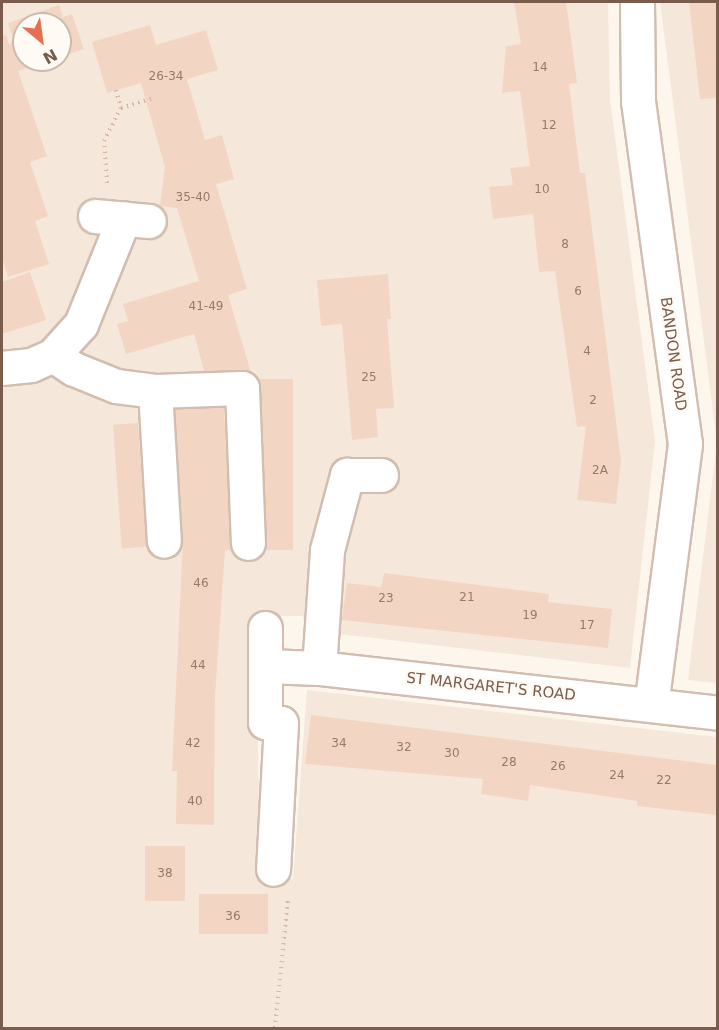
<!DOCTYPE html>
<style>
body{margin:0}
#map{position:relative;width:719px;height:1030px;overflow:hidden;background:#fdf6ec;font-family:"DejaVu Sans",sans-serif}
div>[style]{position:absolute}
.residential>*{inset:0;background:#f5e8da}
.building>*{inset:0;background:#f3d5c3;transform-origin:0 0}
.path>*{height:4px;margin-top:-2px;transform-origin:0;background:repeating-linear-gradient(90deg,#d9b8a5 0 1.5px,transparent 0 6px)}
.roads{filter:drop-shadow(2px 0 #d1beb0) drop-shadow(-2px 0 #d1beb0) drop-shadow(0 2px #d1beb0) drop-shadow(0 -2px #d1beb0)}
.minor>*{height:33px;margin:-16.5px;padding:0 16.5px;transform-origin:16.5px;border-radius:16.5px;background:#fff}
span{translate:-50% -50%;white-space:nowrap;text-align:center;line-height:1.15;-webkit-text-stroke:5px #fffaf3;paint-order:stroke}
.number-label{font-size:12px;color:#987a6a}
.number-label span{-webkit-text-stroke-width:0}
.street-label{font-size:15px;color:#7a5c4d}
.frame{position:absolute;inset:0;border:3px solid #7a5c4d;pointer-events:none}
.north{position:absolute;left:12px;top:12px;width:60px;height:60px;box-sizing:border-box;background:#fffaf3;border:2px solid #cabbb1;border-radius:50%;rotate:151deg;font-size:16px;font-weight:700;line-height:24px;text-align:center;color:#7a5c4d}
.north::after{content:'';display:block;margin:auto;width:21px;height:27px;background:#e76f51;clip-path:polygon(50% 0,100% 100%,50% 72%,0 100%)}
</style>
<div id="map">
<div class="residential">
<i style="clip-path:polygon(evenodd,2px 2px,608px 2px,610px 99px,655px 441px,630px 668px,305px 630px,303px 616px,256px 616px,260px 877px,293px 879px,307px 690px,717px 737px,717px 1028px,2px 1028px,2px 2px,24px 24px,60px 24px,60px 60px,24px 60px,24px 24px)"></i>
<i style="clip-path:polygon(660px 2px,717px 2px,717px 683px,688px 680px,717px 442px)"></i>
</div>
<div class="building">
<i style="clip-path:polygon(514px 2px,566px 2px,577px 83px,569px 84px,580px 173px,585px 173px,621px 461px,616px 504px,577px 500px,586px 426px,577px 427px,555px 271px,539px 272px,533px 214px,493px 219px,489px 187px,513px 185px,510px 168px,530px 166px,520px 91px,502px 93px,506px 46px,521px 44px)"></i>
<i style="clip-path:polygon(689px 2px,717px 2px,717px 98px,700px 99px)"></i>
<i style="clip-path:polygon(59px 5px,63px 17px,72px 14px,84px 49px,60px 57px,60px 24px,24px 24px,24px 60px,50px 60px,18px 71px,47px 156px,30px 162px,48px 216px,35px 221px,49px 264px,8px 277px,2px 257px,2px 36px,6px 35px,9px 44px,14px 42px,8px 23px)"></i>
<i style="clip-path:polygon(150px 25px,156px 45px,206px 30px,218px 70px,187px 79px,205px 140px,222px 135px,234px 179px,216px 184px,247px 289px,228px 295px,251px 372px,204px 371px,194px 334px,126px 354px,117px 324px,128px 321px,123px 304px,199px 281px,177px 208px,160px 206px,165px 167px,141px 83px,107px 93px,92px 42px)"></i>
<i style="clip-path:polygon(30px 272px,46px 320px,2px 334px,2px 282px)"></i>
<i style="clip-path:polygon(388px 274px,391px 319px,387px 319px,394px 408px,376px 409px,378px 437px,352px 440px,342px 324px,321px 326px,317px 280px)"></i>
<i style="left:258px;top:379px;width:35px;height:171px"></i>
<i style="clip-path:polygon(224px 407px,231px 550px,225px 550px,215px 696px,214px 825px,176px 824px,177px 771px,172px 771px,183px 540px,175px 409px)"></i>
<i style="left:138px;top:423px;width:124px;height:25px;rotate:86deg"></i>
<i style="clip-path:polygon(384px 573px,549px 594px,548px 602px,612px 609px,608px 648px,342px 620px,347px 583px,381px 587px)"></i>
<i style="clip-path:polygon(311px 715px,717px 765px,717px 815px,637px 806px,637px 801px,530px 785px,528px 801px,481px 794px,483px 779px,305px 764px)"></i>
<i style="left:145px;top:846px;width:40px;height:55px"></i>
<i style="left:199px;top:894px;width:69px;height:40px"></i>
</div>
<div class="path">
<i style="left:116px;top:90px;width:19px;rotate:74deg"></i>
<i style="left:107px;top:183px;width:42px;rotate:-94.1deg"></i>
<i style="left:104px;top:141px;width:37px;rotate:-63deg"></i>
<i style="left:121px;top:108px;width:34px;rotate:-17deg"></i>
<i style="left:275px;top:1028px;width:131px;rotate:-84.3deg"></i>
</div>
<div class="roads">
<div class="minor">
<i style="left:637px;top:2px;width:99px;rotate:89.4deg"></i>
<i style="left:638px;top:101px;width:346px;rotate:82.2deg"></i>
<i style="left:685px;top:444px;width:263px;rotate:97.4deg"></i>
<i style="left:95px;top:216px;width:54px;rotate:5.3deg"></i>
<i style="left:53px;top:355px;width:25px;rotate:34deg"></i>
<i style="left:74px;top:369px;width:45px;rotate:22deg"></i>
<i style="left:116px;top:386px;width:39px;rotate:7deg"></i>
<i style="left:155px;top:391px;width:87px;rotate:-2deg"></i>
<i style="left:242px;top:388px;width:155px;rotate:87.8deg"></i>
<i style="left:2px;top:368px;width:29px;rotate:-6deg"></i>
<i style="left:31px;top:365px;width:24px;rotate:-24deg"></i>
<i style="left:53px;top:355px;width:42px;rotate:-47.9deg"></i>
<i style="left:81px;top:324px;width:114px;rotate:-67.9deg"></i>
<i style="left:155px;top:391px;width:150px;rotate:86.6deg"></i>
<i style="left:265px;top:628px;width:94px;rotate:90deg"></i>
<i style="left:265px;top:722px;width:16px;rotate:4deg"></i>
<i style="left:281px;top:723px;width:146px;rotate:93.1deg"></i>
<i style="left:265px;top:666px;width:54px;rotate:2.1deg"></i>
<i style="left:319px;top:668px;width:402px;rotate:6.4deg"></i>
<i style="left:319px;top:668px;width:118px;rotate:-86.1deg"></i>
<i style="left:327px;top:550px;width:78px;rotate:-75.1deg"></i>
<i style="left:347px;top:475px;width:34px"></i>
</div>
</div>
<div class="number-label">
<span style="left:540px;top:68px">14</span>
<span style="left:166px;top:77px">26-34</span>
<span style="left:549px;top:126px">12</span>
<span style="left:542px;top:190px">10</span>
<span style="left:193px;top:198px">35-40</span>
<span style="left:565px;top:245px">8</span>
<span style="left:578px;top:292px">6</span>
<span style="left:206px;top:307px">41-49</span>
<span style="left:587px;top:352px">4</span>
<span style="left:369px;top:378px">25</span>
<span style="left:593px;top:401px">2</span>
<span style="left:600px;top:471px">2A</span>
<span style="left:201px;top:584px">46</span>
<span style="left:467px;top:598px">21</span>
<span style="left:386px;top:599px">23</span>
<span style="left:530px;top:616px">19</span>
<span style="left:587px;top:626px">17</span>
<span style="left:198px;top:666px">44</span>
<span style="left:193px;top:744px">42</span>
<span style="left:339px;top:744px">34</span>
<span style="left:404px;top:748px">32</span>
<span style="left:452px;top:754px">30</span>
<span style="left:509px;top:763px">28</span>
<span style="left:558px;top:767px">26</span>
<span style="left:617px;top:776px">24</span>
<span style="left:664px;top:781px">22</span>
<span style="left:195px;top:802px">40</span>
<span style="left:165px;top:874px">38</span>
<span style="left:233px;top:917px">36</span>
</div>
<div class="street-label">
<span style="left:673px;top:354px;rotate:82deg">BANDON ROAD</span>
<span style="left:491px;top:687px;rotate:6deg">ST MARGARET'S ROAD</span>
</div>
<div class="frame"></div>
<div class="north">N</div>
</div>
